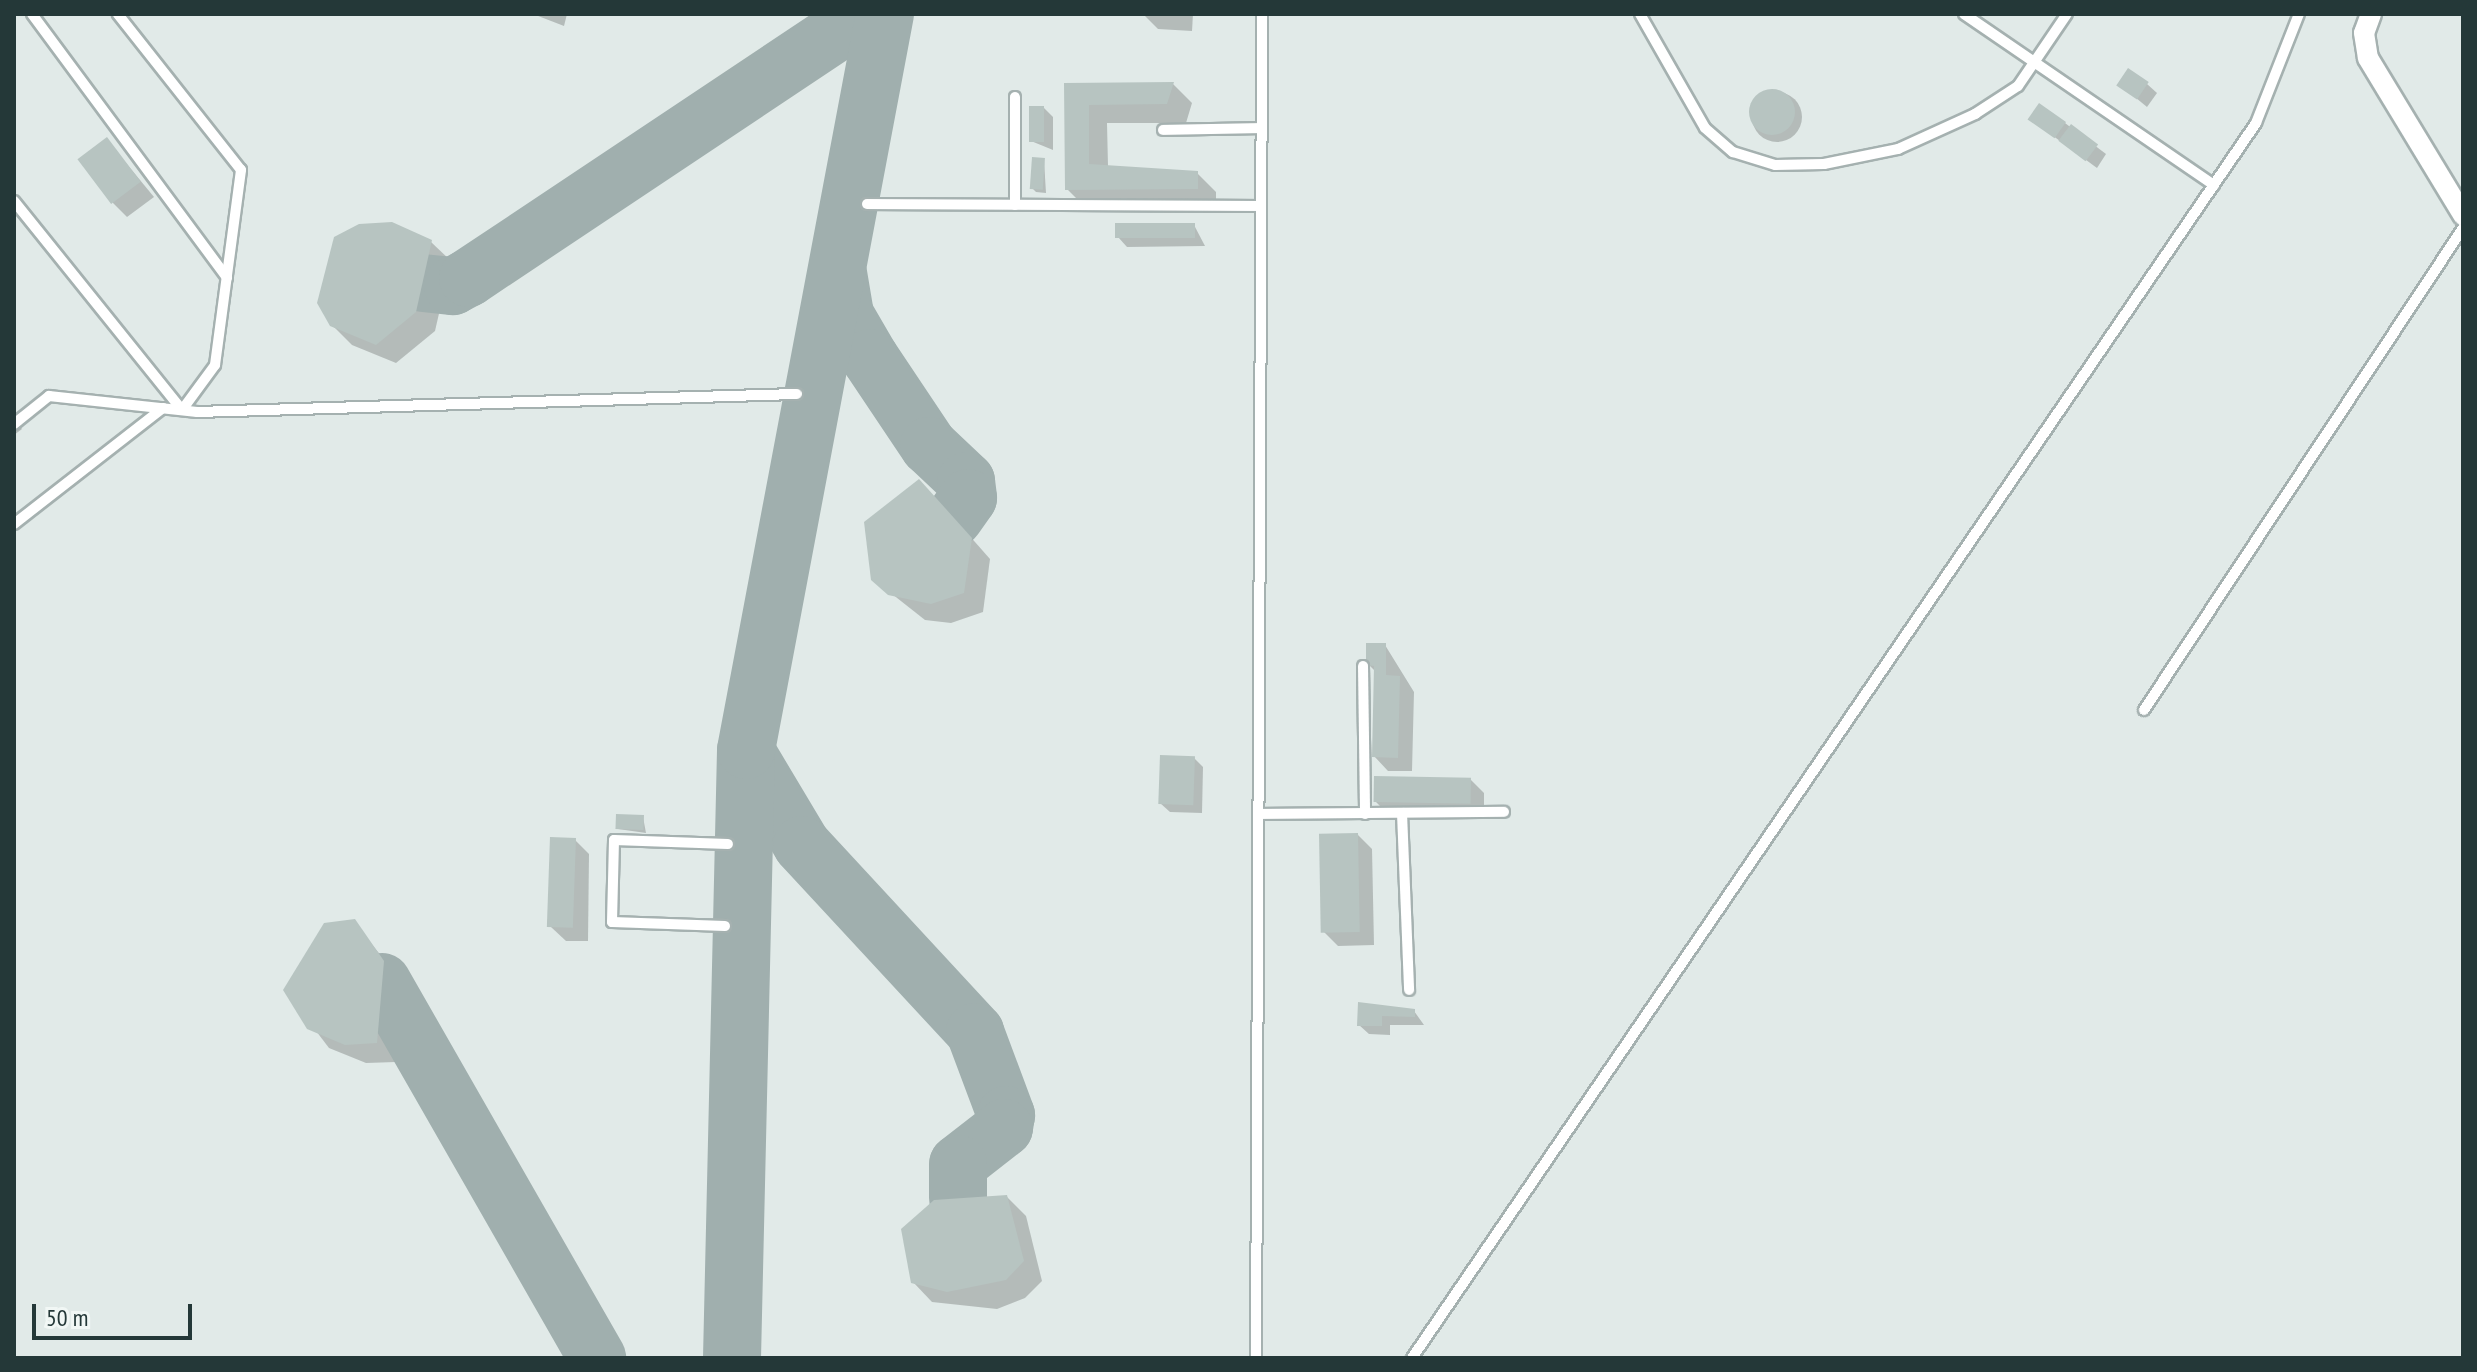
<!DOCTYPE html>
<style>
body{margin:0}
#map{position:relative;width:2477px;height:1372px;overflow:hidden;background:#e1eae8;font-family:"PT Sans Narrow",sans-serif}
div>[style]{position:absolute}
.shadow>*{inset:0;background:#0003}
.round{border-radius:50%}
.taxiway>*{height:58px;margin:-29px;padding:0 29px;transform-origin:29px;border-radius:29px;background:#a0afae}
.building>*{inset:0;background:#b7c4c1;transform-origin:0 0}
.roads{filter:drop-shadow(2px 0 #a5b1b0) drop-shadow(-2px 0 #a5b1b0) drop-shadow(0 2px #a5b1b0) drop-shadow(0 -2px #a5b1b0)}
.service>*{height:10px;margin:-5px;padding:0 5px;transform-origin:5px;border-radius:5px;background:#fff}
.minor>*{height:20px;margin:-10px;padding:0 10px;transform-origin:10px;border-radius:10px;background:#fff}
span{translate:-50% -50%;white-space:nowrap;text-align:center;line-height:1.15;-webkit-text-stroke:7px #f1f7f5;paint-order:stroke}
.frame{position:absolute;inset:0;border:16px solid #243838;pointer-events:none}
.scale{position:absolute;left:32px;top:1304px;width:160px;height:36px;box-sizing:border-box;border:4px solid #243838;border-top:0;padding-left:10px;font-size:24px;line-height:28px;white-space:nowrap;color:#243838;-webkit-text-stroke:6px #f1f7f5;paint-order:stroke}
</style>
<div id="map">
<div class="shadow">
<i style="clip-path:polygon(533px 14px,567px 14px,564px 26px)"></i>
<i style="clip-path:polygon(1143px 14px,1193px 14px,1192px 31px,1158px 29px)"></i>
<i style="clip-path:polygon(1173px 84px,1192px 103px,1186px 123px,1107px 123px,1108px 166px,1197px 173px,1216px 192px,1216px 207px,1086px 208px,1067px 189px,1066px 85px)"></i>
<i style="clip-path:polygon(2119px 84px,2147px 84px,2157px 93px,2147px 107px)"></i>
<i class="round" style="left:1752px;top:92px;width:50px;height:50px"></i>
<i style="clip-path:polygon(1044px 108px,1053px 117px,1053px 150px,1031px 141px)"></i>
<i style="clip-path:polygon(2030px 119px,2065px 123px,2106px 154px,2097px 168px)"></i>
<i style="clip-path:polygon(107px 140px,154px 197px,127px 217px,113px 203px)"></i>
<i style="clip-path:polygon(1044px 160px,1046px 193px,1036px 192px,1032px 188px)"></i>
<i style="clip-path:polygon(1194px 225px,1205px 246px,1127px 247px,1118px 237px)"></i>
<i style="clip-path:polygon(431px 242px,451px 261px,435px 331px,396px 363px,352px 345px,332px 325px)"></i>
<i style="clip-path:polygon(14px 419px,22px 429px,14px 435px)"></i>
<i style="clip-path:polygon(938px 500px,990px 559px,983px 612px,951px 623px,925px 620px,873px 579px)"></i>
<i style="clip-path:polygon(1385px 645px,1414px 692px,1412px 771px,1388px 771px,1374px 756px,1376px 672px,1368px 664px)"></i>
<i style="clip-path:polygon(1194px 758px,1203px 767px,1202px 813px,1170px 812px,1160px 803px)"></i>
<i style="clip-path:polygon(1470px 779px,1484px 793px,1484px 817px,1390px 816px,1376px 802px)"></i>
<i style="clip-path:polygon(643px 817px,646px 833px,618px 829px)"></i>
<i style="clip-path:polygon(1358px 835px,1372px 849px,1374px 945px,1338px 946px,1323px 931px)"></i>
<i style="clip-path:polygon(575px 840px,589px 854px,588px 941px,566px 941px,551px 927px)"></i>
<i style="clip-path:polygon(354px 922px,402px 982px,396px 1062px,366px 1063px,329px 1048px,285px 990px,325px 925px)"></i>
<i style="clip-path:polygon(1360px 1004px,1414px 1011px,1424px 1025px,1390px 1025px,1390px 1035px,1369px 1034px,1359px 1025px)"></i>
<i style="clip-path:polygon(1007px 1197px,1026px 1216px,1042px 1281px,1025px 1298px,997px 1309px,932px 1302px,913px 1282px)"></i>
</div>
<div class="taxiway">
<i style="left:838px;top:273px;width:43px;rotate:80.5deg"></i>
<i style="left:845px;top:315px;width:50px;rotate:59.8deg"></i>
<i style="left:870px;top:358px;width:106px;rotate:56.2deg"></i>
<i style="left:929px;top:446px;width:51px;rotate:43.4deg"></i>
<i style="left:966px;top:481px;width:17px;rotate:83deg"></i>
<i style="left:968px;top:498px;width:24px;rotate:125deg"></i>
<i style="left:423px;top:283px;width:30px;rotate:6deg"></i>
<i style="left:453px;top:286px;width:17px;rotate:-28deg"></i>
<i style="left:468px;top:278px;width:476px;rotate:-33.7deg"></i>
<i style="left:747px;top:753px;width:107px;rotate:59.1deg"></i>
<i style="left:802px;top:845px;width:255px;rotate:47.2deg"></i>
<i style="left:975px;top:1032px;width:89px;rotate:69.5deg"></i>
<i style="left:1006px;top:1115px;width:13px;rotate:99deg"></i>
<i style="left:1004px;top:1128px;width:58px;rotate:142deg"></i>
<i style="left:958px;top:1164px;width:34px;rotate:90deg"></i>
<i style="left:382px;top:982px;width:433px;rotate:60.2deg"></i>
<i style="left:732px;top:1358px;width:608px;rotate:-88.68deg"></i>
<i style="left:746px;top:750px;width:749px;rotate:-79.31deg"></i>
</div>
<div class="building">
<i style="left:2128px;top:68px;width:25px;height:21px;rotate:34deg"></i>
<i style="clip-path:polygon(1174px 82px,1167px 104px,1089px 105px,1089px 164px,1198px 171px,1198px 189px,1065px 190px,1064px 83px)"></i>
<i class="round" style="left:1749px;top:89px;width:46px;height:46px"></i>
<i style="left:2039px;top:103px;width:33px;height:20px;rotate:35deg"></i>
<i style="left:1029px;top:106px;width:15px;height:36px"></i>
<i style="left:2071px;top:124px;width:34px;height:21px;rotate:37deg"></i>
<i style="left:107px;top:137px;width:56px;height:37px;rotate:53deg"></i>
<i style="left:1032px;top:157px;width:13px;height:32px;rotate:4deg"></i>
<i style="clip-path:polygon(392px 222px,432px 240px,416px 312px,376px 345px,330px 326px,317px 303px,334px 237px,359px 224px)"></i>
<i style="left:1115px;top:223px;width:80px;height:15px"></i>
<i style="clip-path:polygon(919px 479px,972px 538px,964px 593px,931px 604px,888px 595px,871px 580px,864px 522px)"></i>
<i style="clip-path:polygon(1366px 643px,1386px 643px,1386px 675px,1400px 676px,1398px 758px,1372px 757px,1374px 666px,1366px 665px)"></i>
<i style="left:1160px;top:755px;width:35px;height:49px;rotate:2deg"></i>
<i style="left:1374px;top:776px;width:97px;height:26px;rotate:1deg"></i>
<i style="left:616px;top:814px;width:28px;height:15px;rotate:2deg"></i>
<i style="left:1358px;top:833px;width:99px;height:39px;rotate:89deg"></i>
<i style="left:550px;top:837px;width:26px;height:90px;rotate:2deg"></i>
<i style="clip-path:polygon(355px 919px,384px 961px,377px 1043px,345px 1045px,307px 1029px,283px 990px,324px 923px)"></i>
<i style="clip-path:polygon(1358px 1002px,1415px 1009px,1415px 1017px,1382px 1016px,1382px 1026px,1357px 1026px)"></i>
<i style="clip-path:polygon(1007px 1195px,1024px 1261px,1006px 1280px,947px 1292px,911px 1283px,901px 1229px,934px 1200px)"></i>
</div>
<div class="roads">
<div class="service">
<i style="left:32px;top:14px;width:328px;rotate:53.5deg"></i>
<i style="left:1640px;top:14px;width:131px;rotate:60.3deg"></i>
<i style="left:1705px;top:128px;width:37px;rotate:41deg"></i>
<i style="left:1733px;top:152px;width:44px;rotate:17.2deg"></i>
<i style="left:1775px;top:165px;width:49px;rotate:-1.2deg"></i>
<i style="left:1824px;top:164px;width:76px;rotate:-11.5deg"></i>
<i style="left:1898px;top:149px;width:85px;rotate:-24.4deg"></i>
<i style="left:1975px;top:114px;width:51px;rotate:-33.1deg"></i>
<i style="left:2018px;top:86px;width:87px;rotate:-55.8deg"></i>
<i style="left:1964px;top:14px;width:303px;rotate:34.4deg"></i>
<i style="left:1163px;top:130px;width:96px;rotate:-1.2deg"></i>
<i style="left:14px;top:201px;width:268px;rotate:51.2deg"></i>
<i style="left:182px;top:410px;width:56px;rotate:-53.7deg"></i>
<i style="left:215px;top:365px;width:197px;rotate:-82.4deg"></i>
<i style="left:241px;top:170px;width:199px;rotate:-128.3deg"></i>
<i style="left:867px;top:204px;width:390px;rotate:0.3deg"></i>
<i style="left:1015px;top:205px;width:108px;rotate:-90deg"></i>
<i style="left:14px;top:424px;width:45px;rotate:-38.7deg"></i>
<i style="left:49px;top:396px;width:149px;rotate:6.2deg"></i>
<i style="left:197px;top:412px;width:600px;rotate:-1.72deg"></i>
<i style="left:14px;top:524px;width:189px;rotate:-37.9deg"></i>
<i style="left:1363px;top:666px;width:148px;rotate:89.2deg"></i>
<i style="left:2144px;top:710px;width:578px;rotate:-56.5deg"></i>
<i style="left:1402px;top:813px;width:177px;rotate:87.7deg"></i>
<i style="left:1259px;top:814px;width:245px;rotate:-0.5deg"></i>
<i style="left:725px;top:926px;width:113px;rotate:-178deg"></i>
<i style="left:612px;top:922px;width:82px;rotate:-88.6deg"></i>
<i style="left:614px;top:840px;width:114px;rotate:2deg"></i>
<i style="left:1256px;top:1358px;width:1344px;rotate:-89.74deg"></i>
<i style="left:1412px;top:1358px;width:1496px;rotate:-55.65deg"></i>
<i style="left:2256px;top:123px;width:117px;rotate:-68.5deg"></i>
</div>
<div class="minor">
<i style="left:2371px;top:14px;width:20px;rotate:110deg"></i>
<i style="left:2364px;top:33px;width:25px;rotate:81deg"></i>
<i style="left:2368px;top:58px;width:184px;rotate:58.8deg"></i>
</div>
</div>
<div class="frame"></div>
<div class="scale">50 m</div>
</div>
